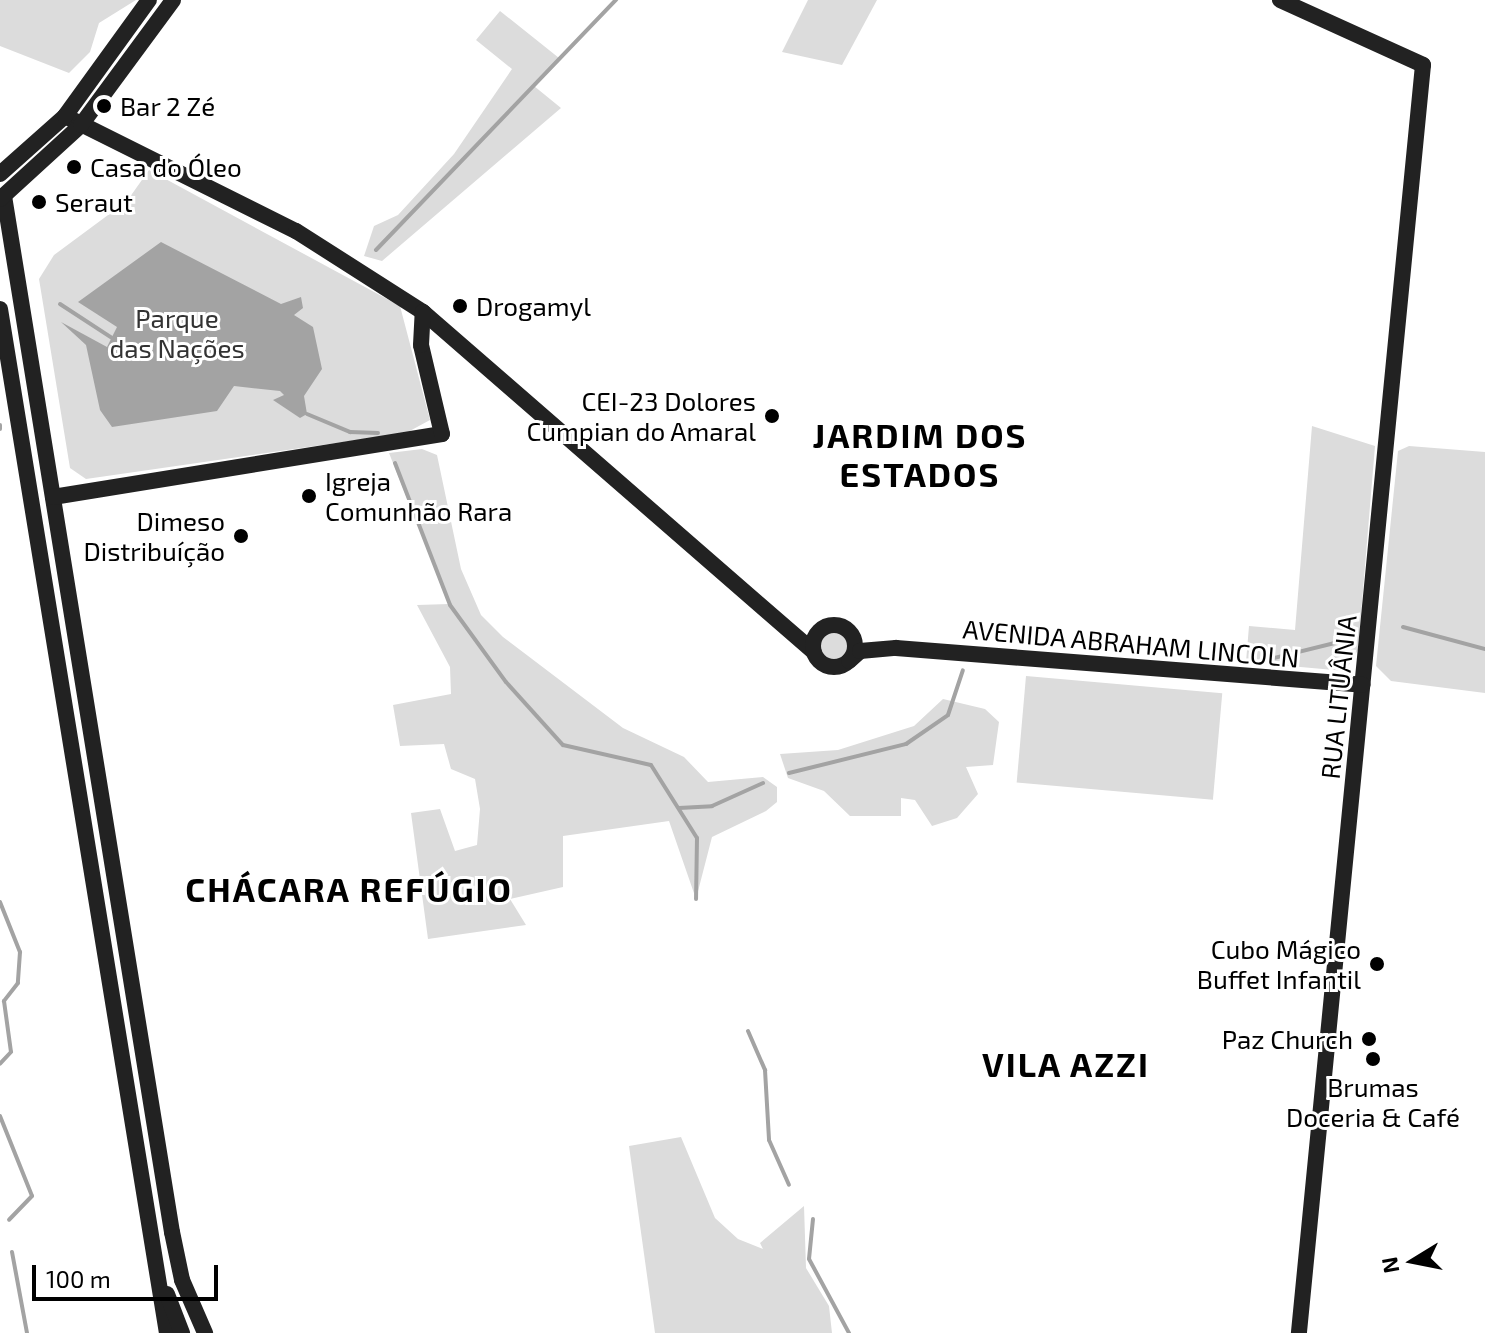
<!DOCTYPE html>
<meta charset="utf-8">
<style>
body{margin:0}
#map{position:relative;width:1485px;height:1333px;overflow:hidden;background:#fff;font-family:"Exo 2",sans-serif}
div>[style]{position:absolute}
.green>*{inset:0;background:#dcdcdc;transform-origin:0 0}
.round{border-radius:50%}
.water>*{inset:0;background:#a3a3a3}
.stream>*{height:4px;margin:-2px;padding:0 2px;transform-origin:2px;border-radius:2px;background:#a3a3a3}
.secondary>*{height:16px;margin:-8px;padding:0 8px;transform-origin:8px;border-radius:8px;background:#222}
.secondary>.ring{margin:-8px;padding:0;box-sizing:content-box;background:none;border:16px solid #222;border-radius:50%}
.dots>*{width:22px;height:22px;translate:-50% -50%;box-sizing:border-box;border:4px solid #fff;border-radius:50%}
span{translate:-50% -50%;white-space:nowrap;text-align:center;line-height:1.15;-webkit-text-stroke:6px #fff;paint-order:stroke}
.poi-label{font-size:26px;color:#000}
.left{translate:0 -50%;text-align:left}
.right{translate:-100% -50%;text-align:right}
.park-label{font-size:26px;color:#333}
.street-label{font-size:26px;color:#000}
.district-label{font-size:34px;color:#000;font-weight:700;letter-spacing:2px}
.north{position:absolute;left:1373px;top:1221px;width:80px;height:80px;-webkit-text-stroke:6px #fff;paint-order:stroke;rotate:260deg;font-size:22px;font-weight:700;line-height:32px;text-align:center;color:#000}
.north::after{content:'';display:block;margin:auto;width:28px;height:36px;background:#000;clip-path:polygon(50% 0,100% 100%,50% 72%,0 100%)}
.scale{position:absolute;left:32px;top:1265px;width:186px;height:36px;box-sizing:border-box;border:4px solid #000;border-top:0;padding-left:10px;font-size:24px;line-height:28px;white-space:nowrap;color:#000;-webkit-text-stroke:6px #fff;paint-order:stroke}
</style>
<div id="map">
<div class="green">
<i style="clip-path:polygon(0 0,136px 0,99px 23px,90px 52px,69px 73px,0 46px)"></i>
<i style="clip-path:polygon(808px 0,877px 0,842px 65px,782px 52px)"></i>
<i style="clip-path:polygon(500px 11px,559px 58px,534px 86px,561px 108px,382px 261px,364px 256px,374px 226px,398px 215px,454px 154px,512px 69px,476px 40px)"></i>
<i style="clip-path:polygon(149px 170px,400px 306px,430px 420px,406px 433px,86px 479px,70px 468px,39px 279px,54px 255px,127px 201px)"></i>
<i style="clip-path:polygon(1312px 426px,1375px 446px,1358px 650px,1345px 671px,1246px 662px,1249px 626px,1295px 630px)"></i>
<i style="clip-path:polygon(1409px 446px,1485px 452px,1485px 693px,1391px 681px,1376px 666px,1398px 451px)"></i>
<i style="clip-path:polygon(422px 449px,437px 455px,461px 569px,481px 615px,503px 637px,623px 728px,684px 757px,708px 782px,763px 777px,777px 787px,777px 802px,766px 811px,712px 837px,696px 899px,669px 821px,563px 836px,563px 887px,510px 899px,526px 925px,428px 939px,411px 813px,440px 809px,455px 851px,477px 845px,480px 809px,475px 779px,451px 769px,444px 744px,400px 746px,393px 705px,451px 694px,450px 667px,417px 605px,449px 604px,389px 453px)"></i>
<i class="round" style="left:820px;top:632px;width:28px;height:28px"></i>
<i style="left:1026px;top:676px;width:197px;height:107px;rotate:5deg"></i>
<i style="clip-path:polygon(943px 699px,985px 709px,999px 722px,993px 765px,966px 767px,978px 794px,957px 818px,932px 826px,915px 800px,901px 798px,901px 816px,850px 816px,824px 791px,788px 778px,780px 754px,838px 750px,914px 726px)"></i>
<i style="clip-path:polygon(681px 1137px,715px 1218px,738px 1239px,763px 1249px,760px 1243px,804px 1206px,806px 1268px,829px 1306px,832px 1333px,655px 1333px,629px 1146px)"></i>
</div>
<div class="water">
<i style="clip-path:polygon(161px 242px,281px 304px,301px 297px,303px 308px,294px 315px,313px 327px,322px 369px,304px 396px,307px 414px,300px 418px,273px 400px,284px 395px,280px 391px,234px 386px,217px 411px,112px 427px,100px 410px,86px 345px,61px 322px,107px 347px,117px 327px,78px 302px)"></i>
</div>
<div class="stream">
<i style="left:376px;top:250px;width:347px;rotate:-46.2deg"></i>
<i style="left:60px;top:304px;width:62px;rotate:33.2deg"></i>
<i style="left:307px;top:414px;width:47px;rotate:22.7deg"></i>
<i style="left:350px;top:432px;width:28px;rotate:2deg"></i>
<i style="left:0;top:425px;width:4px;rotate:90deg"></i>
<i style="left:395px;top:463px;width:152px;rotate:68.8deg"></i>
<i style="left:450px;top:605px;width:95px;rotate:54deg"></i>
<i style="left:506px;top:682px;width:85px;rotate:47.9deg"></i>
<i style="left:563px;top:745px;width:90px;rotate:12.8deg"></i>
<i style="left:651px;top:765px;width:86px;rotate:57.8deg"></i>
<i style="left:697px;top:838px;width:61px;rotate:90.9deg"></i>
<i style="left:1403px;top:627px;width:85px;rotate:15deg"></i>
<i style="left:1262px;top:661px;width:79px;rotate:-13.9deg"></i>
<i style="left:789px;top:773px;width:121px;rotate:-13.9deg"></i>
<i style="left:906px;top:744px;width:51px;rotate:-34.6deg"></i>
<i style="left:948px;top:715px;width:47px;rotate:-71.6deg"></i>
<i style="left:679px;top:808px;width:33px;rotate:-3deg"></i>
<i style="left:712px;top:806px;width:56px;rotate:-24.3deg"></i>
<i style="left:0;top:902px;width:54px;rotate:68.2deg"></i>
<i style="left:20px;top:952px;width:31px;rotate:94deg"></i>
<i style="left:18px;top:983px;width:23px;rotate:128deg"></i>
<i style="left:4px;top:1001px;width:51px;rotate:82.2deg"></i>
<i style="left:11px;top:1052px;width:16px;rotate:133deg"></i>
<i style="left:748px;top:1031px;width:43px;rotate:66.4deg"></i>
<i style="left:765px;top:1070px;width:70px;rotate:86.7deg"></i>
<i style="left:769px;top:1140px;width:49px;rotate:66deg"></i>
<i style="left:0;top:1116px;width:86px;rotate:68.2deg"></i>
<i style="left:32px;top:1196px;width:33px;rotate:134deg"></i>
<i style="left:813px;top:1219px;width:40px;rotate:95.7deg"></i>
<i style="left:809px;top:1259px;width:84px;rotate:61.6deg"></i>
<i style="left:12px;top:1252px;width:82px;rotate:79.5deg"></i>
</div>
<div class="secondary">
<i style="left:1280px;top:0;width:157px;rotate:24.4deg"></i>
<i style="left:1423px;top:65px;width:1274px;rotate:95.59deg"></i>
<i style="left:65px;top:116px;width:258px;rotate:26.5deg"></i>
<i style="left:296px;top:231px;width:151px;rotate:32.5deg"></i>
<i style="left:423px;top:312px;width:518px;rotate:41.01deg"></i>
<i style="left:0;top:174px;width:87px;rotate:-41.7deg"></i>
<i style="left:65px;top:116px;width:143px;rotate:-54.1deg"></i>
<i style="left:4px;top:196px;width:1050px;rotate:80.79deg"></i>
<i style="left:172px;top:1232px;width:49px;rotate:78.2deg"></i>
<i style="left:182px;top:1280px;width:58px;rotate:66.5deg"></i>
<i style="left:0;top:199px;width:110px;rotate:-42.4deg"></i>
<i style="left:81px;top:125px;width:155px;rotate:-53.6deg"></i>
<i style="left:0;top:309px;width:1038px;rotate:80.74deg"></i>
<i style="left:53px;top:497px;width:394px;rotate:-9.2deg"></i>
<i style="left:442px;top:434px;width:91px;rotate:-103.3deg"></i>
<i style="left:421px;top:345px;width:33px;rotate:-87deg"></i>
<i class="ring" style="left:813px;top:625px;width:26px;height:26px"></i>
<i style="left:849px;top:661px;width:15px;rotate:-42deg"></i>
<i style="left:860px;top:651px;width:36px;rotate:-5deg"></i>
<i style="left:896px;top:648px;width:468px;rotate:4.5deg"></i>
<i style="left:167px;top:1294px;width:42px;rotate:69deg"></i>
</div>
<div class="dots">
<i style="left:104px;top:106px;background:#000"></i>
<i style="left:74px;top:167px;background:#000"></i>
<i style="left:39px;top:202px;background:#000"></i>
<i style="left:460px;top:306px;background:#000"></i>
<i style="left:772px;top:416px;background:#000"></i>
<i style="left:309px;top:496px;background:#000"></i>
<i style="left:241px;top:536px;background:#000"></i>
<i style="left:1377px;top:964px;background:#000"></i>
<i style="left:1369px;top:1039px;background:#000"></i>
<i style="left:1373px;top:1059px;background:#000"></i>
</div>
<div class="poi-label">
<span class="left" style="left:120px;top:106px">Bar 2 Zé</span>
<span class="left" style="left:90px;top:167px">Casa do Óleo</span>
<span class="left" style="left:55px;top:202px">Seraut</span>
<span class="left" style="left:476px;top:306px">Drogamyl</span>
<span class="right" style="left:756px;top:416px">CEI-23 Dolores<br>Cumpian do Amaral</span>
<span class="left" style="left:325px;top:496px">Igreja<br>Comunhão Rara</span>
<span class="right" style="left:225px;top:536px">Dimeso<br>Distribuíção</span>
<span class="right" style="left:1361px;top:964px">Cubo Mágico<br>Buffet Infantil</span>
<span class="right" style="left:1353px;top:1039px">Paz Church</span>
<span style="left:1373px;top:1102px">Brumas<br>Doceria &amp; Café</span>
</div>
<div class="park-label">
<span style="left:177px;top:333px">Parque<br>das Nações</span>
</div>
<div class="street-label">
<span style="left:1131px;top:643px;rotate:5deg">AVENIDA ABRAHAM LINCOLN</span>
<span style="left:1338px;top:697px;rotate:-84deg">RUA LITUÂNIA</span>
</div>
<div class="district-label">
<span style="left:920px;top:454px">JARDIM DOS<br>ESTADOS</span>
<span style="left:349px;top:889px">CHÁCARA REFÚGIO</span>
<span style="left:1066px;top:1064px">VILA AZZI</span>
</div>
<div class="north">N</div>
<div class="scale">100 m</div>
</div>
